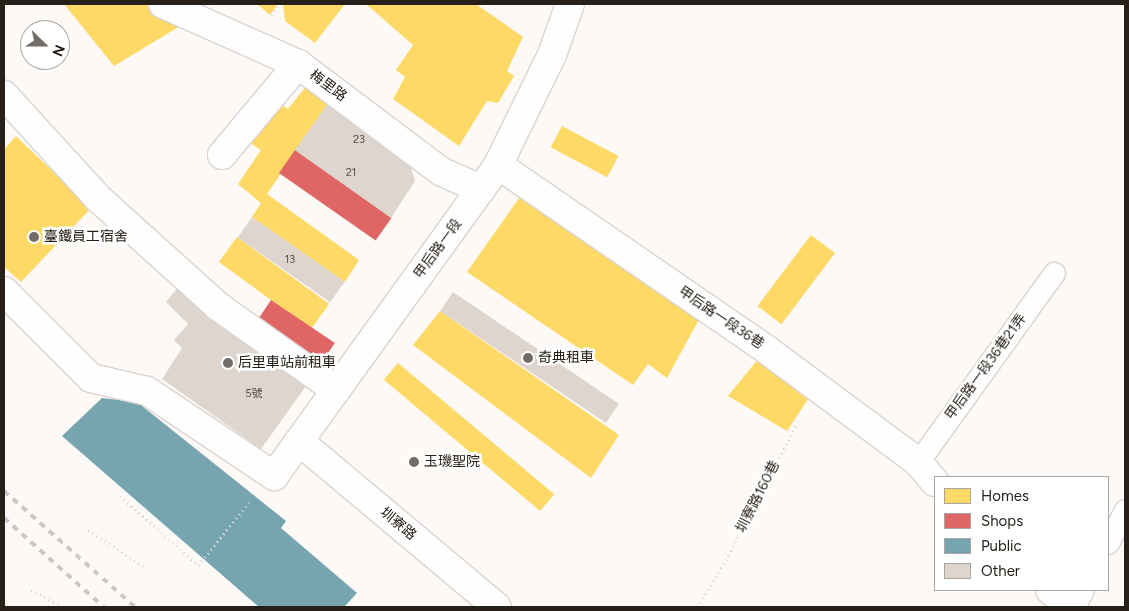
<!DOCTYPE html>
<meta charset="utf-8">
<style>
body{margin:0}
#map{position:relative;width:1129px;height:611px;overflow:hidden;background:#fcf9f7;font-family:Figtree,"Noto Sans TC",sans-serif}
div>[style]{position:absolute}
.homes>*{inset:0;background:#ffd966;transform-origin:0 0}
.shops>*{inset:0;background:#e06666;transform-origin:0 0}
.public>*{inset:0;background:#76a5af}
.building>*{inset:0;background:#ded6ce;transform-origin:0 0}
.path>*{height:3px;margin-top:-1.5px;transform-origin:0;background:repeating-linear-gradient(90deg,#d8d7d6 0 1px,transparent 0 5px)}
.roads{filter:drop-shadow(1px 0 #dad4d0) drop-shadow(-1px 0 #dad4d0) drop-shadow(0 1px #dad4d0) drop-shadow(0 -1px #dad4d0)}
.service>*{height:21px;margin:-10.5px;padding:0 10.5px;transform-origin:10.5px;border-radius:10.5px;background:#fffefe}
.minor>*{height:28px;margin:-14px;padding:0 14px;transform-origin:14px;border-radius:14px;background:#fffefe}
.tertiary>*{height:28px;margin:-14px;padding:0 14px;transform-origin:14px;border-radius:14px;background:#fffefe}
.secondary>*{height:28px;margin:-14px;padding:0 14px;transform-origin:14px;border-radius:14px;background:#fffefe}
.rail>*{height:4px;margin-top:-2px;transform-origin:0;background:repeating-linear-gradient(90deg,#cbc9c8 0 6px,transparent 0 12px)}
.dots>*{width:14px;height:14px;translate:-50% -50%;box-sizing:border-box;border:2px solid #fff;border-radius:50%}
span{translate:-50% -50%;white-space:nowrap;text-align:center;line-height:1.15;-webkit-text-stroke:5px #fff;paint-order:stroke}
.number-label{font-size:11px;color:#544e46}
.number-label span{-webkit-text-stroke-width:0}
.street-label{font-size:14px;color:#262019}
.poi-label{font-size:14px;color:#262019}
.left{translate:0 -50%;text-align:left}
.frame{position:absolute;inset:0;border:5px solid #262019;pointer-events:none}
.legend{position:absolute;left:934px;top:476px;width:175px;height:115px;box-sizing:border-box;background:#fff;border:1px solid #a8a6a3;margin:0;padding:6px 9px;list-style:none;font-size:15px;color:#262019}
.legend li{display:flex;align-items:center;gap:10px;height:25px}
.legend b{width:25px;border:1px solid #a8a6a3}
.north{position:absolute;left:20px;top:20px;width:50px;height:50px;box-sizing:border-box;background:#fff;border:1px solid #a8a6a3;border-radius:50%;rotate:112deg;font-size:14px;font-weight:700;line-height:20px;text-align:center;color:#262019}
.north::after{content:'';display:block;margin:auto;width:18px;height:22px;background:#716c67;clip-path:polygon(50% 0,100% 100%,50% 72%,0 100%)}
</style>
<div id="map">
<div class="homes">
<i style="clip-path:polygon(64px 4px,146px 4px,180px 26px,114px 66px)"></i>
<i style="clip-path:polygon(257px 4px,278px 4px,270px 15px)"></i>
<i style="clip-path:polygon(283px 4px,345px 4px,315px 43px,285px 21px)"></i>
<i style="clip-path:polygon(366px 4px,476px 4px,523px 37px,507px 71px,514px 76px,498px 103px,487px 101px,459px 146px,393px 99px,405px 77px,396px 70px,413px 45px)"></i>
<i style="clip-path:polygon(311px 80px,333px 96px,267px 194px,359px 260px,345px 282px,252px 217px,261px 203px,238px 184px,261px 150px,242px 138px,271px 98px,288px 109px)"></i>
<i style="left:562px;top:126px;width:64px;height:24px;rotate:28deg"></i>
<i style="clip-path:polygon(16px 136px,91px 208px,21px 282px,4px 267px,4px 150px)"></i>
<i style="clip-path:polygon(524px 191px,707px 305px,667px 378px,648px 364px,633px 385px,467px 272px)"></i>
<i style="left:811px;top:235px;width:30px;height:89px;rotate:37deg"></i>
<i style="left:237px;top:237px;width:114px;height:31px;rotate:36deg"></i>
<i style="clip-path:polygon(440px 311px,619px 435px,591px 478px,413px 345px)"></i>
<i style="clip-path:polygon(772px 342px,820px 381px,787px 431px,728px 396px)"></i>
<i style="left:398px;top:363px;width:204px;height:22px;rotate:40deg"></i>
</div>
<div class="shops">
<i style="left:295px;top:150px;width:118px;height:28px;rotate:35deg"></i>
<i style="left:271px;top:300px;width:77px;height:27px;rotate:34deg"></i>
</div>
<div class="public">
<i style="clip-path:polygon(102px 398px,137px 402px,286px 521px,281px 528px,357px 593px,344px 607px,259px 607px,62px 436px)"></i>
</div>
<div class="building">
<i style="clip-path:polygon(333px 96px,407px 153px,415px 181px,391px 218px,295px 150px)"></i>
<i style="left:252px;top:217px;width:113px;height:25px;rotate:35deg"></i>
<i style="clip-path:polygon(179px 286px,309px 382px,261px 449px,162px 379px,182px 348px,174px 340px,188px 324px,166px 302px)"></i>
<i style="left:453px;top:292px;width:200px;height:23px;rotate:34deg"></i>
</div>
<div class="path">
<i style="left:271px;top:15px;width:14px;rotate:-54deg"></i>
<i style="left:120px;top:496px;width:104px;rotate:41.5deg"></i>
<i style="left:198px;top:565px;width:82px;rotate:-50.5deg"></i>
<i style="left:88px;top:530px;width:69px;rotate:33.2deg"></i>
<i style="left:31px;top:590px;width:36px;rotate:28deg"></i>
<i style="left:698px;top:607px;width:55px;rotate:-59.2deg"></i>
<i style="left:726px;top:560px;width:160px;rotate:-62.5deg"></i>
</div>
<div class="roads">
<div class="service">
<i style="left:918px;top:462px;width:233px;rotate:-54.3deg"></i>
<i style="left:1108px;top:543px;width:37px;rotate:-63deg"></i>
<i style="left:1074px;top:607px;width:19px;rotate:-62deg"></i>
</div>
<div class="minor">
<i style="left:163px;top:4px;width:148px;rotate:24deg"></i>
<i style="left:298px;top:64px;width:180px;rotate:36.9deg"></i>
<i style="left:442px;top:172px;width:43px;rotate:23.6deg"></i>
<i style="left:4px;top:95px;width:141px;rotate:47.6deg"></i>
<i style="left:99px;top:199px;width:161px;rotate:42deg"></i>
<i style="left:219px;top:307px;width:143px;rotate:35.4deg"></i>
<i style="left:222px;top:155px;width:119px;rotate:-50.1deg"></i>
<i style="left:498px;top:165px;width:326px;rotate:34.5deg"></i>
<i style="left:767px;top:350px;width:188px;rotate:36.6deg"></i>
<i style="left:918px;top:462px;width:26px;rotate:50deg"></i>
<i style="left:4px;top:291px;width:123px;rotate:45deg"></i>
<i style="left:91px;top:378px;width:57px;rotate:13.1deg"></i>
<i style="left:147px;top:391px;width:153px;rotate:33.8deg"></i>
<i style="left:1050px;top:590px;width:27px;rotate:39deg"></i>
</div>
<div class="tertiary">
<i style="left:299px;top:441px;width:258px;rotate:40deg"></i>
</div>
<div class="secondary">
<i style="left:274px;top:476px;width:383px;rotate:-54.2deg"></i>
<i style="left:498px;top:165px;width:123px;rotate:-63.9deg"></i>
<i style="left:552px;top:55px;width:54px;rotate:-70.6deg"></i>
</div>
</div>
<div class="rail">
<i style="left:4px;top:491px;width:175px;rotate:41.5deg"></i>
<i style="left:4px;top:518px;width:134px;rotate:41.7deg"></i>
</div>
<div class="dots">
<i style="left:34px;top:237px;background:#716c67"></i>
<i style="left:528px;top:358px;background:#716c67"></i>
<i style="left:228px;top:363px;background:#716c67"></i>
<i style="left:414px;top:462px;background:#716c67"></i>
</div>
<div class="number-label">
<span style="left:359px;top:140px">23</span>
<span style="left:351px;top:173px">21</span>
<span style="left:290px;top:260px">13</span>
<span style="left:254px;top:394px">5號</span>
</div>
<div class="street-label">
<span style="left:328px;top:86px;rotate:37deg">梅里路</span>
<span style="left:438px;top:249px;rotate:-54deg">甲后路一段</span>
<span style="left:721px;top:318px;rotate:34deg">甲后路一段36巷</span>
<span style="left:986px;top:367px;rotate:-54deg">甲后路一段36巷21弄</span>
<span style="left:758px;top:497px;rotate:-63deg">圳寮路160巷</span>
<span style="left:398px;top:524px;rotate:40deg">圳寮路</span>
</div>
<div class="poi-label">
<span class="left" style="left:44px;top:237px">臺鐵員工宿舍</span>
<span class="left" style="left:538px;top:358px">奇典租車</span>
<span class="left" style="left:238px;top:363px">后里車站前租車</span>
<span class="left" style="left:424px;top:462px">玉璣聖院</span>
</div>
<div class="frame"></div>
<ul class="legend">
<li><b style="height:14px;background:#ffd966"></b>Homes</li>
<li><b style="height:14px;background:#e06666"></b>Shops</li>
<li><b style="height:14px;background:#76a5af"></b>Public</li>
<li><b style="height:14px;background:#ded6ce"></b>Other</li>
</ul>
<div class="north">N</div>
</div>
